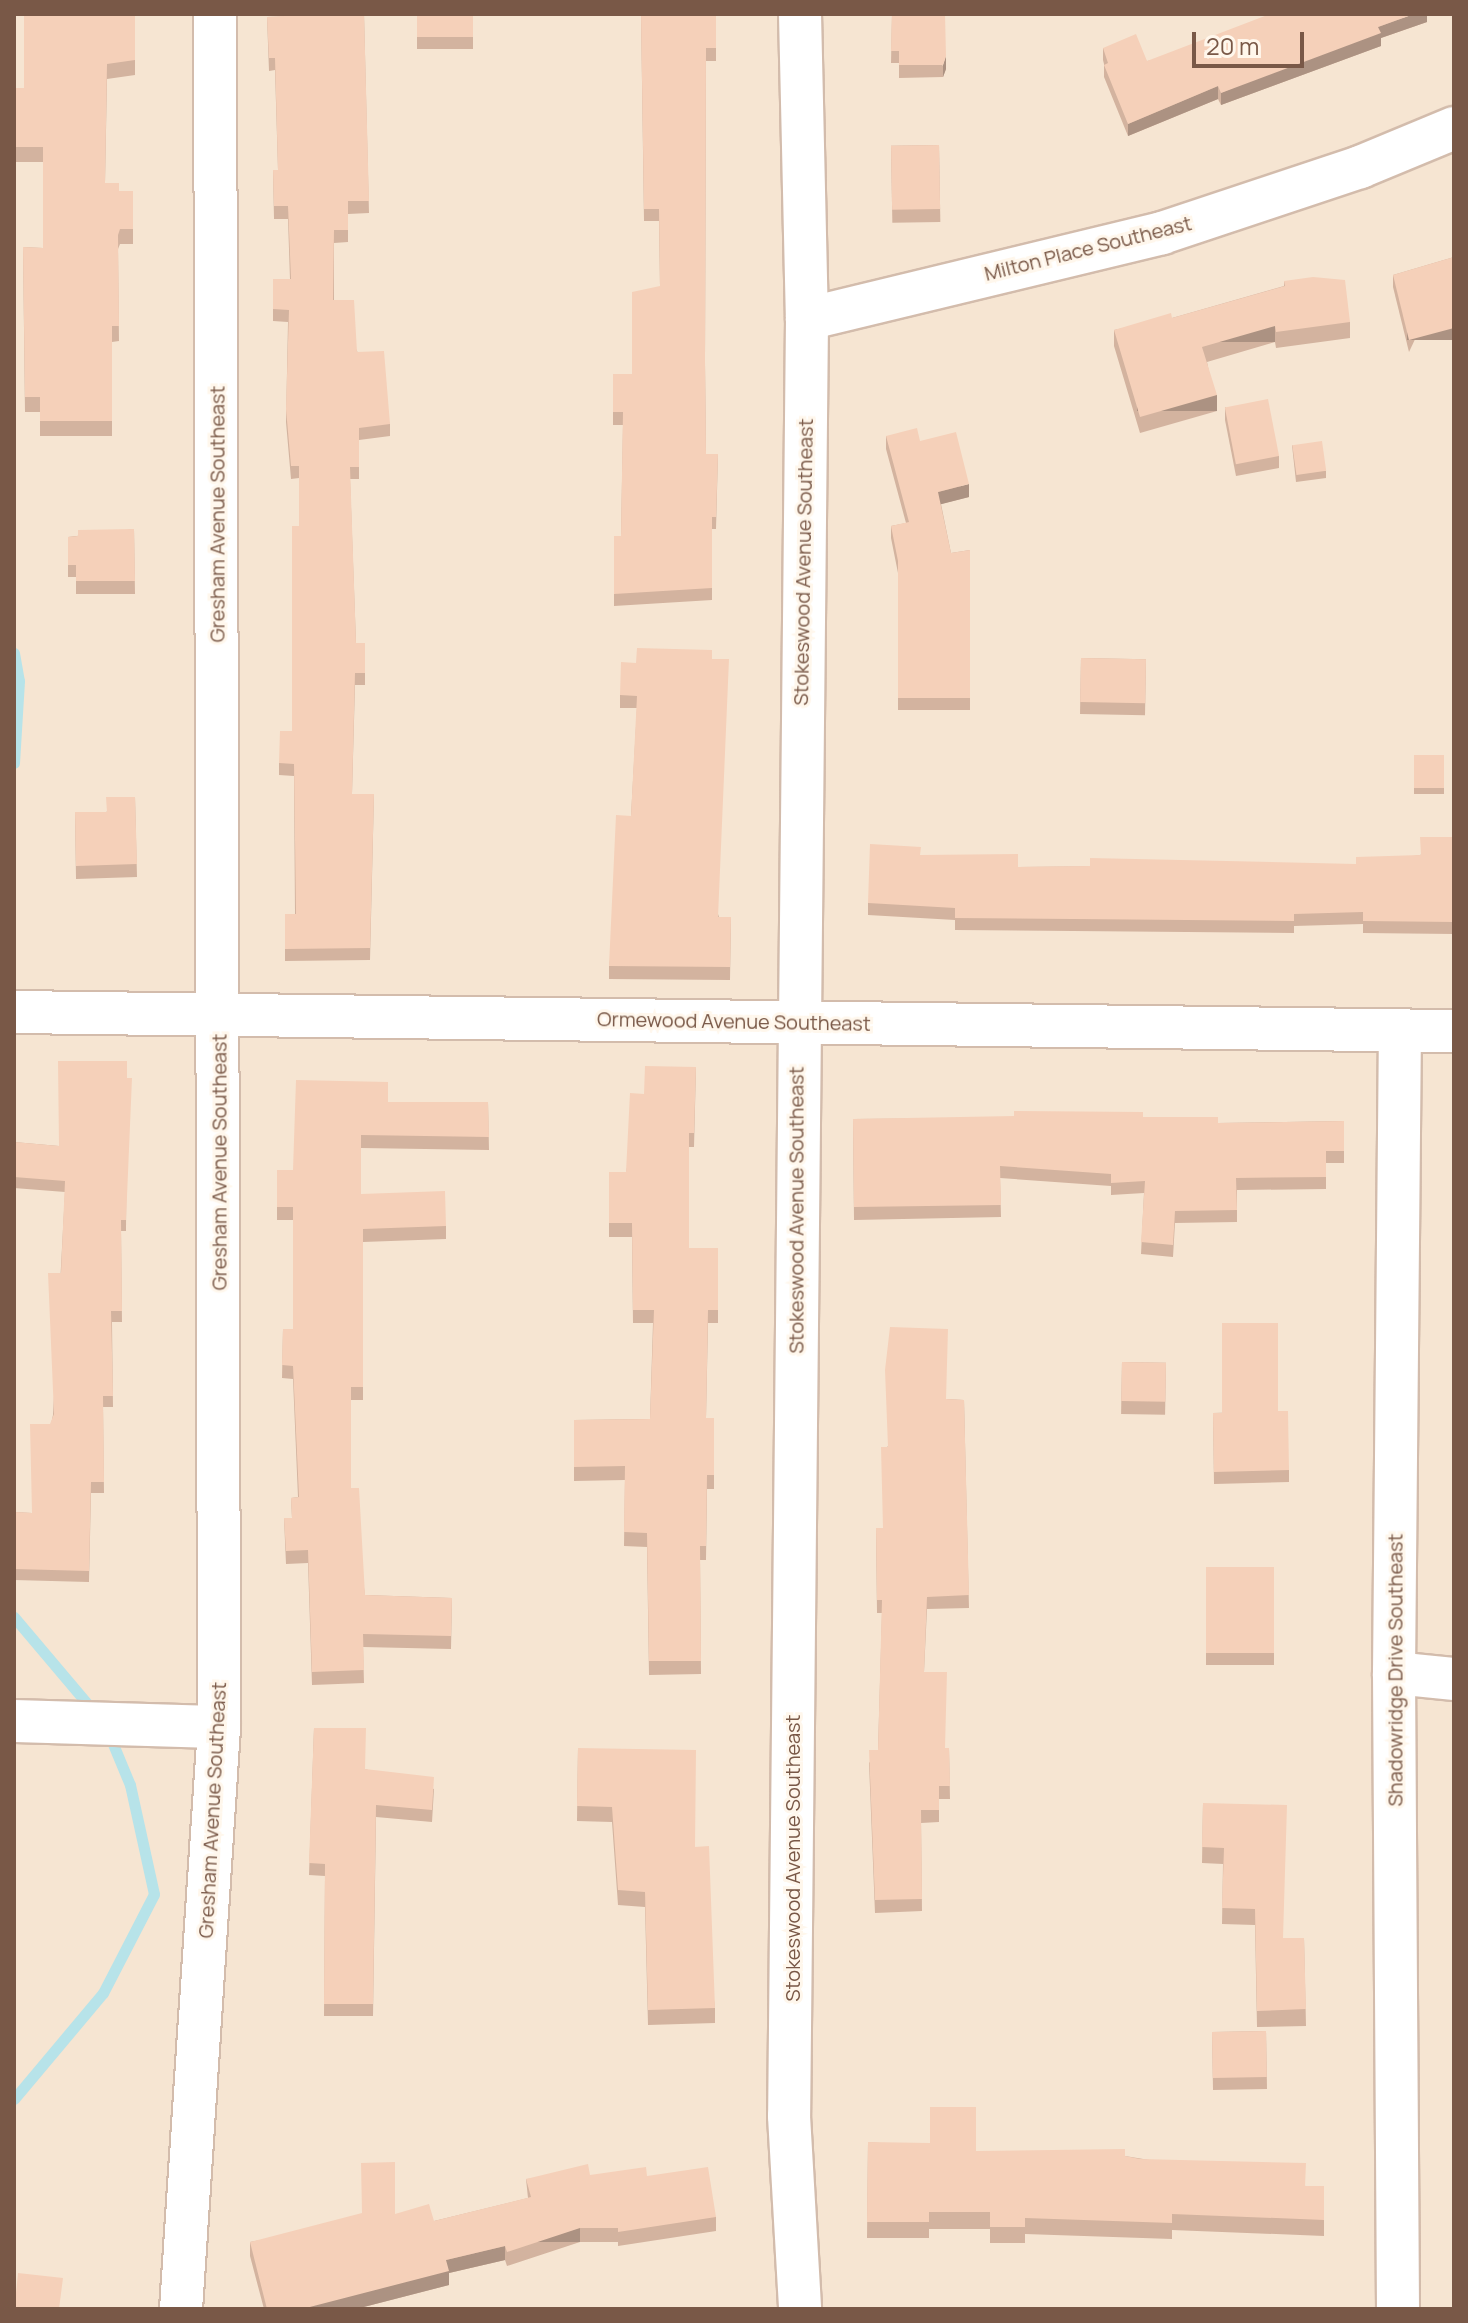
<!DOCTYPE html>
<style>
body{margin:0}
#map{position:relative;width:1468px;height:2323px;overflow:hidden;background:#fef3e4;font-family:Manrope,sans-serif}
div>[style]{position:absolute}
.residential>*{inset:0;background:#f6e5d2;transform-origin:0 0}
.stream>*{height:11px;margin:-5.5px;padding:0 5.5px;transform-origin:5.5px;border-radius:5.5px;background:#b7e3e9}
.roads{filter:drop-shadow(2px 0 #d3bcac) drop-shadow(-2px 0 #d3bcac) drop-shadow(0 2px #d3bcac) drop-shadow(0 -2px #d3bcac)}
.minor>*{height:42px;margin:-21px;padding:0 21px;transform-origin:21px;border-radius:21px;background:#fff}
.wall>*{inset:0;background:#d3b39f;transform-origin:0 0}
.shaded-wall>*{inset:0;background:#ac9282;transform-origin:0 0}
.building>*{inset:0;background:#f5d0b9;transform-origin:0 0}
span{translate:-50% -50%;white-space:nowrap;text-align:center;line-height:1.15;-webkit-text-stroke:6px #fff7ec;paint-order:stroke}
.street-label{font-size:20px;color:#795847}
.frame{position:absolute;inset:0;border:16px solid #795847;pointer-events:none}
.scale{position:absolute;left:1192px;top:32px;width:112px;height:36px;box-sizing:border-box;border:4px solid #795847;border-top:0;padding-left:10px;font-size:24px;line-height:28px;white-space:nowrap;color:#795847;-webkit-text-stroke:6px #fff7ec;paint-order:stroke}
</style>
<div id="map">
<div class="residential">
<i style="left:14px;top:14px;width:1440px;height:2295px"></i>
</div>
<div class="stream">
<i style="left:14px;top:653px;width:28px;rotate:80deg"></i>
<i style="left:19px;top:681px;width:82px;rotate:93.5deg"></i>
<i style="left:14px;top:1617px;width:127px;rotate:49.8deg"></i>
<i style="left:14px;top:2099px;width:138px;rotate:-50deg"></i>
<i style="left:103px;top:1993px;width:111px;rotate:-62.7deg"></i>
<i style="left:154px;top:1894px;width:112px;rotate:-102.4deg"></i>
<i style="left:130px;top:1785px;width:57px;rotate:-112.5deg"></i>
</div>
<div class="roads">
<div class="minor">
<i style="left:800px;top:14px;width:305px;rotate:88.7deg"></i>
<i style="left:807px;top:319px;width:1797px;rotate:90.57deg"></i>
<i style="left:789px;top:2116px;width:193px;rotate:86.7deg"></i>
<i style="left:807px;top:319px;width:365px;rotate:-13.6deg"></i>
<i style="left:1162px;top:233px;width:209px;rotate:-18.4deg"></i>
<i style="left:1360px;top:167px;width:102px;rotate:-22.5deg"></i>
<i style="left:14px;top:1012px;width:1440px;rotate:0.76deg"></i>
<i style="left:1394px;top:1673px;width:60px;rotate:5.7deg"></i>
<i style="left:14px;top:1721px;width:205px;rotate:1.7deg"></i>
<i style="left:181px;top:2309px;width:583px;rotate:-86.26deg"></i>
<i style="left:219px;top:1727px;width:1713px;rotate:-90.13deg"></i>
<i style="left:1398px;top:2309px;width:636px;rotate:-90.36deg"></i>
<i style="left:1394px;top:1673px;width:643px;rotate:-89.47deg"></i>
</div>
</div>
<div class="wall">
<i style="clip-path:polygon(135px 14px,135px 75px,107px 79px,105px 183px,119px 191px,133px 229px,133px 244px,120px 244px,118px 249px,119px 341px,112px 342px,112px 436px,40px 436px,40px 412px,25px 412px,23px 247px,43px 248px,43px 162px,14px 162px,14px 88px,24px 88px)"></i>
<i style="clip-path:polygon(364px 14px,369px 213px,348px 214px,348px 242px,334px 243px,334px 300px,390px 424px,390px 436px,359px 440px,359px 479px,350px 479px,356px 643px,365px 643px,365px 685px,355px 685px,352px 794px,374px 794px,370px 960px,285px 961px,285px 914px,295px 914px,294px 776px,279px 775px,279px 763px,292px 731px,299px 526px,299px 478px,291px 479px,286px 422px,288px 322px,273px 321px,273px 279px,290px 279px,288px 219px,274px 219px,273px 170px,278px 170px,275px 70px,269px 71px,267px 17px)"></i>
<i style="left:417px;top:14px;width:56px;height:35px"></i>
<i style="clip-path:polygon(641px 14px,716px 14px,716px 61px,706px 61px,705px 363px,706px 454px,718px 454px,716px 529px,712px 529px,712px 600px,614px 606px,614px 536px,621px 536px,623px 425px,613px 425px,613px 374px,632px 374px,660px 286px,659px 221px,644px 221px)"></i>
<i style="clip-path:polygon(892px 14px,946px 69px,943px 77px,899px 78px,899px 63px,891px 63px)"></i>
<i style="clip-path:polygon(1427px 14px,1427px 22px,1381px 38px,1381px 46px,1221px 105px,1218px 99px,1128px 136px,1104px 77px,1104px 64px,1103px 60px,1103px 48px,1147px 61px)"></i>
<i style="left:939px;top:145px;width:77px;height:48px;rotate:89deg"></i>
<i style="clip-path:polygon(1454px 257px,1409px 352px,1393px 287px,1393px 275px)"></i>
<i style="clip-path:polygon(1284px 281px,1350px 322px,1350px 338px,1276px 348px,1275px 342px,1207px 362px,1217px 411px,1140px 433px,1114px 346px,1114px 330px,1172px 318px,1284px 286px)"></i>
<i style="clip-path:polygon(1225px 407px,1279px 456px,1279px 468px,1236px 476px,1225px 420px)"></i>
<i style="clip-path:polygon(886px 436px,920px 441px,969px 497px,941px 504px,951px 553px,970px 550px,970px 710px,898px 710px,898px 573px,891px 538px,891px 526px,906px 523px,886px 449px)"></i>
<i style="clip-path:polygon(1292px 445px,1326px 471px,1326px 478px,1296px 482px)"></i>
<i style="clip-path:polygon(134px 529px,135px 594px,76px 594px,76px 577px,68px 577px,68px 537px)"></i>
<i style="left:1081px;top:658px;width:65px;height:56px;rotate:1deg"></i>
<i style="clip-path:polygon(636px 663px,719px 917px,731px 917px,730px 980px,609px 979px,609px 966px,631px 816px,637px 708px,620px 708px,620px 695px)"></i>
<i style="left:1444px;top:755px;width:39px;height:30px;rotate:90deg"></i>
<i style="clip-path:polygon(135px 797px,137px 877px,76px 879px,75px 812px,106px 812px)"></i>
<i style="clip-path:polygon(1454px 837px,1454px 934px,1363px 933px,1363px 924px,1294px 926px,1294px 933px,955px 930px,955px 920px,868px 915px,868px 903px,920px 855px,1018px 867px,1356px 864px,1420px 855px)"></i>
<i style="clip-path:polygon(127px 1061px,126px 1231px,121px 1231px,122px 1322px,112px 1322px,113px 1407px,103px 1407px,104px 1493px,91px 1493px,89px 1582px,14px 1580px,15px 1512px,32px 1513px,53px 1415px,65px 1192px,14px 1188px,14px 1142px,59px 1146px)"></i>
<i style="clip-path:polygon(696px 1067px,694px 1147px,689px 1147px,689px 1248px,718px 1248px,718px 1323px,708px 1323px,706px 1418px,714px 1418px,714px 1489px,707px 1489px,706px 1560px,700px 1560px,701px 1674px,649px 1675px,647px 1547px,624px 1546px,625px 1480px,574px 1481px,574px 1420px,650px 1419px,653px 1323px,633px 1323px,632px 1237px,609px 1237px,609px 1172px,626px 1172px,644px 1094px)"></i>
<i style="clip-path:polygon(388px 1102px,488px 1102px,489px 1150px,361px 1148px,361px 1194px,446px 1226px,446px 1239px,363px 1242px,363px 1400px,351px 1400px,351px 1488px,365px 1595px,452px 1598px,451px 1649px,363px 1647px,364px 1683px,312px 1685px,308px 1563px,286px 1564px,284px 1518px,292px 1518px,291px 1498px,298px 1497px,293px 1379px,282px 1378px,283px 1329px,293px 1329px,293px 1220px,277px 1220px,277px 1170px,293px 1170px)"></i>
<i style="clip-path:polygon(1143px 1117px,1218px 1123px,1344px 1121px,1344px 1163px,1326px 1163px,1326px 1189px,1237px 1190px,1237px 1222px,1175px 1223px,1173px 1257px,1141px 1254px,1144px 1193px,1111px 1195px,1111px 1186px,1000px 1178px,1001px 1217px,854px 1220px,853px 1119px)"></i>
<i style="left:1122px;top:1362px;width:44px;height:52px;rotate:1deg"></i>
<i style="clip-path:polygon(946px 1399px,964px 1400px,969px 1608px,927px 1609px,924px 1672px,945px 1748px,949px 1748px,950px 1799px,939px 1799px,939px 1822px,921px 1823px,922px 1911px,875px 1913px,869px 1763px,878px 1750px,882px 1613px,877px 1613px,876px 1528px,883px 1528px,887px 1447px)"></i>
<i style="clip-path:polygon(1278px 1411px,1289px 1470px,1289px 1482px,1214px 1484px,1213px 1413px)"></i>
<i style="left:1206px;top:1567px;width:68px;height:98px"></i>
<i style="clip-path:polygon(314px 1728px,365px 1769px,434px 1789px,432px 1822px,376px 1817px,373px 2016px,324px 2016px,325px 1876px,309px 1875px)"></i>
<i style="clip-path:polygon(578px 1748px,695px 1847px,715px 2008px,715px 2023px,648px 2025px,645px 1907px,618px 1905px,612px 1822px,577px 1821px)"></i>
<i style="clip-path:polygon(1203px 1803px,1283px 1938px,1304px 1938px,1306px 2026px,1257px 2027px,1255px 1925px,1222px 1924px,1223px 1864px,1202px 1863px)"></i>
<i style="left:1266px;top:2031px;width:58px;height:54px;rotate:89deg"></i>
<i style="clip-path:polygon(868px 2142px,976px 2151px,1125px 2156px,1306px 2186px,1324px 2186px,1324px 2236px,1172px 2230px,1172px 2239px,1025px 2234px,1025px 2243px,990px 2243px,990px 2229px,929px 2229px,929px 2238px,867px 2238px)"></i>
<i style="clip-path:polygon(590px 2175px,647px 2176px,716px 2217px,716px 2231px,618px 2246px,618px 2242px,580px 2242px,507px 2266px,505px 2260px,449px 2273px,449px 2285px,356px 2309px,264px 2309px,250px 2256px,250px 2242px,395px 2214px,434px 2221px,528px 2198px,526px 2179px)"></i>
</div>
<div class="shaded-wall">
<i style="clip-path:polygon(1414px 14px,1427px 14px,1427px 22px,1381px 38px,1381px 46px,1221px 105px,1221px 93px,1378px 27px)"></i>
<i style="clip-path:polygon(946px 56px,946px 69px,943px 77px,943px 65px)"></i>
<i style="clip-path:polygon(1218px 86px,1218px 99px,1128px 136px,1128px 124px)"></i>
<i style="left:1275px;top:326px;width:16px;height:76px;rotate:90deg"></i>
<i style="left:1454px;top:328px;width:12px;height:47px;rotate:90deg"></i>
<i style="left:1217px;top:395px;width:16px;height:80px;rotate:90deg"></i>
<i style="clip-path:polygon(969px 484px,969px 497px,938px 505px,938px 492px)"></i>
<i style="left:580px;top:2228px;width:14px;height:77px;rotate:90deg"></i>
<i style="clip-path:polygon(505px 2246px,505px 2260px,449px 2273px,449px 2285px,356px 2309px,302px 2309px,446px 2260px)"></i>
</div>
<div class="building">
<i style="clip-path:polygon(24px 14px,135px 14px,135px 60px,107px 64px,105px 183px,119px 183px,119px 191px,133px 191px,133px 229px,120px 229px,118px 235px,119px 326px,112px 326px,112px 421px,40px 421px,40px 397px,25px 397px,23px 247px,43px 248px,43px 147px,14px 147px,14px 88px,24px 88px)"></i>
<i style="clip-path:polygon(285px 14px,364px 14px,369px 201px,348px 201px,348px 230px,334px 230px,333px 300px,354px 300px,357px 352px,384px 351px,390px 424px,359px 428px,359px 467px,350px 467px,356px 643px,365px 643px,365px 673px,355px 673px,352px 794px,374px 794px,370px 948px,285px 949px,285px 914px,296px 914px,294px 764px,279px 763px,280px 731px,292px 731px,292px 526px,299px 526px,299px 466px,291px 466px,286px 409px,289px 310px,273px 309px,273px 279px,291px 279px,288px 206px,274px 206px,273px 170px,278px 170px,275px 58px,269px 58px,267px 17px,285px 16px)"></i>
<i style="left:417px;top:14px;width:56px;height:23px"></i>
<i style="clip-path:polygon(641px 14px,716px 14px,716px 48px,706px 48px,705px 360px,706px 454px,718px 454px,716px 517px,712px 517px,712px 588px,614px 594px,614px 536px,621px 536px,623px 412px,613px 412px,613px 374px,632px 374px,632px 292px,660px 286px,659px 209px,644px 209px)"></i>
<i style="clip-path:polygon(892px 14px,945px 14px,946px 56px,943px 65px,899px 65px,899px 51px,891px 51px)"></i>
<i style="clip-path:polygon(1270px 14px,1414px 14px,1378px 27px,1381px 33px,1221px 93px,1218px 86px,1128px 124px,1104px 65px,1108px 63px,1103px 48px,1136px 34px,1147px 61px)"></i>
<i style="left:939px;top:145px;width:64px;height:48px;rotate:89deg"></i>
<i style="clip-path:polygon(1454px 257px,1454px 328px,1409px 340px,1393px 275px)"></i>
<i style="clip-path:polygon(1313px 277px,1345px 280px,1350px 322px,1276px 332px,1275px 326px,1202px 347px,1217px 395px,1140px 417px,1114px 330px,1171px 313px,1172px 318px,1285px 286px,1284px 281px)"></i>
<i style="left:1268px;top:399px;width:58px;height:44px;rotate:79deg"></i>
<i style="clip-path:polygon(917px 428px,920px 441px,956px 432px,969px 484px,938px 492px,951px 553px,970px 550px,970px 698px,898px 698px,898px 561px,891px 526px,909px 522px,886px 436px)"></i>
<i style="left:1322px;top:441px;width:30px;height:30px;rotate:82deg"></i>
<i style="clip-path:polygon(134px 529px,135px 581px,76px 581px,76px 565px,68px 565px,68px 537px,78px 536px,78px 530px)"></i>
<i style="clip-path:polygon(637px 648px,712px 650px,712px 659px,729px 659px,718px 917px,731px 917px,730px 967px,609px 966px,616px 815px,631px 816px,637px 696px,620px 695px,621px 662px,636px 663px)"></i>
<i style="left:1081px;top:658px;width:65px;height:44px;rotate:1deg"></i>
<i style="left:1444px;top:755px;width:33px;height:30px;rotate:90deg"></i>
<i style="clip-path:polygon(106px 797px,135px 797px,137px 864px,76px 866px,75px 812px,107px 812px)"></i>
<i style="clip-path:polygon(1420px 837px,1454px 837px,1454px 922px,1363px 921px,1363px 912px,1294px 914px,1294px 921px,955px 918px,955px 908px,868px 903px,870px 844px,921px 847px,920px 855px,1018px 854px,1018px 867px,1090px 866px,1090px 858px,1356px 864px,1356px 857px,1421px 855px)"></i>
<i style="clip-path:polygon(58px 1061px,127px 1061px,127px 1078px,132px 1078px,126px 1220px,121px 1220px,122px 1311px,111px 1311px,113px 1396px,103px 1396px,104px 1482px,91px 1482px,89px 1571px,14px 1569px,15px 1512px,32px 1513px,30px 1424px,50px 1424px,54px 1414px,48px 1273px,61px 1273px,65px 1181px,14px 1177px,14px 1142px,59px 1146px)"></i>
<i style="clip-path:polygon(645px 1066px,696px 1067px,694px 1133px,689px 1133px,689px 1248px,718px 1248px,718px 1310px,708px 1310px,706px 1418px,714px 1418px,714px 1475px,707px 1475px,706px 1546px,700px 1546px,701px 1661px,649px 1661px,647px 1533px,624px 1532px,625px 1466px,574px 1467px,574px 1420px,650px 1419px,654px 1310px,633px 1310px,632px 1223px,609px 1223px,609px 1172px,626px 1172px,630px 1093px,644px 1094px)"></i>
<i style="clip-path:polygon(296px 1080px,388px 1082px,388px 1102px,488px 1102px,489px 1137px,361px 1135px,361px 1194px,445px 1191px,446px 1226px,363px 1229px,363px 1387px,351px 1387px,351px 1488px,359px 1488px,365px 1595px,452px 1598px,451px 1636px,363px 1634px,364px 1670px,312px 1672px,308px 1550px,286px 1551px,284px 1518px,292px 1518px,291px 1498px,299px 1497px,293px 1366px,282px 1365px,283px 1329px,293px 1329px,293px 1207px,277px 1207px,277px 1170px,293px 1170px)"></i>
<i style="clip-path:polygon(1014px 1111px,1143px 1112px,1143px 1117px,1218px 1117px,1218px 1123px,1344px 1121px,1344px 1151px,1326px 1151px,1326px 1177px,1236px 1178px,1237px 1210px,1175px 1211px,1173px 1245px,1141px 1242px,1145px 1181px,1111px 1183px,1111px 1174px,1000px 1166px,1001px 1205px,854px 1207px,853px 1119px,1014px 1116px)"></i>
<i style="clip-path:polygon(1222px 1323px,1278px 1323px,1278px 1411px,1288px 1411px,1289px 1470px,1214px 1472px,1213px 1413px,1222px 1413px)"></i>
<i style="clip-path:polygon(890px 1327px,948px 1329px,946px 1399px,964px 1400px,969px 1595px,927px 1597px,924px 1672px,947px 1672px,945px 1748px,949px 1748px,950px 1786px,939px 1786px,939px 1810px,921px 1810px,922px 1899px,875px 1900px,869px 1750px,878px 1750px,882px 1600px,877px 1600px,876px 1528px,883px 1528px,881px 1447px,888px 1447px,885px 1370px)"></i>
<i style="left:1122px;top:1362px;width:44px;height:39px;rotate:1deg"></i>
<i style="left:1206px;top:1567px;width:68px;height:86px"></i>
<i style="clip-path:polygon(314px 1728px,366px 1728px,365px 1769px,434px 1777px,432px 1810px,376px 1805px,373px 2004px,324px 2004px,325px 1864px,309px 1863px)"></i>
<i style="clip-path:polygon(578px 1748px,696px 1750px,695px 1847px,709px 1846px,715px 2008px,648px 2010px,645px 1892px,618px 1890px,612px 1807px,577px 1806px)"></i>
<i style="clip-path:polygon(1203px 1803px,1287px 1805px,1283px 1938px,1304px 1938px,1306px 2009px,1257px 2011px,1255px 1909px,1222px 1908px,1224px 1848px,1202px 1847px)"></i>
<i style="left:1266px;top:2031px;width:46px;height:54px;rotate:89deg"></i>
<i style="clip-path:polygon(930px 2107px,976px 2107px,976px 2151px,1125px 2149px,1125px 2156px,1140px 2159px,1306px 2163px,1305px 2186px,1324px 2186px,1324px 2220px,1172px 2214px,1172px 2223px,1025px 2218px,1025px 2227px,990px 2227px,990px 2212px,929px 2212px,929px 2222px,867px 2222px,868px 2142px,930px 2143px)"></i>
<i style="clip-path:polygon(395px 2162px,395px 2214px,429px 2204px,434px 2221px,531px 2197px,526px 2179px,588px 2164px,590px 2175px,646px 2167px,647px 2176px,708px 2167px,716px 2217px,618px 2232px,618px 2228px,580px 2228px,507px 2252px,505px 2246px,446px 2260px,449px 2271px,302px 2309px,267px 2309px,250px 2242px,362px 2213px,361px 2163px)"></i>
<i style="clip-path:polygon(18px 2273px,63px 2278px,59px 2309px,14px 2309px,14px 2293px,16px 2293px)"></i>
</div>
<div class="street-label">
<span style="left:1088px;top:248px;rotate:-14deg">Milton Place Southeast</span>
<span style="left:217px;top:514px;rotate:-90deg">Gresham Avenue Southeast</span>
<span style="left:803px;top:562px;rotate:-89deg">Stokeswood Avenue Southeast</span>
<span style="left:734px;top:1021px;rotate:1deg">Ormewood Avenue Southeast</span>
<span style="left:219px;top:1162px;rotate:-90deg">Gresham Avenue Southeast</span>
<span style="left:796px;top:1210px;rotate:-90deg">Stokeswood Avenue Southeast</span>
<span style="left:1395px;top:1670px;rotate:-90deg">Shadowridge Drive Southeast</span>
<span style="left:212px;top:1810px;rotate:-87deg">Gresham Avenue Southeast</span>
<span style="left:792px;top:1858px;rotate:-90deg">Stokeswood Avenue Southeast</span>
</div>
<div class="frame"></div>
<div class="scale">20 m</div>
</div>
